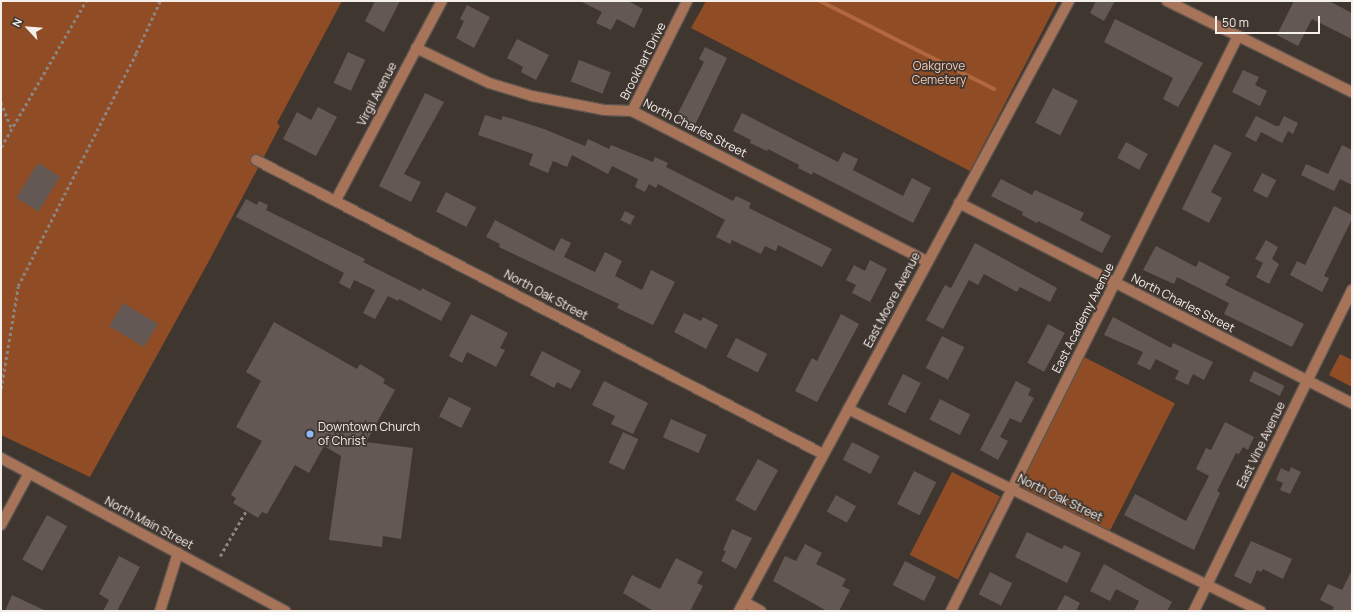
<!DOCTYPE html>
<style>
body{margin:0}
#map{position:relative;width:1353px;height:612px;overflow:hidden;background:#403630;font-family:Manrope,sans-serif}
div>[style]{position:absolute}
.green>*{inset:0;background:#904d25;transform-origin:0 0}
.stream>*{height:4px;margin:-2px;padding:0 2px;transform-origin:2px;border-radius:2px;background:#b1683e}
.building>*{inset:0;background:#635853;transform-origin:0 0}
.path>*{height:2.5px;margin-top:-1.25px;transform-origin:0;background:repeating-linear-gradient(90deg,#8c847f 0 3px,transparent 0 6px)}
.roads{filter:drop-shadow(1px 0 #5d544e) drop-shadow(-1px 0 #5d544e) drop-shadow(0 1px #5d544e) drop-shadow(0 -1px #5d544e)}
.minor>*{height:10px;margin:-5px;padding:0 5px;transform-origin:5px;border-radius:5px;background:#a87459}
.dots>*{width:11px;height:11px;translate:-50% -50%;box-sizing:border-box;border:2px solid #403630;border-radius:50%}
span{translate:-50% -50%;white-space:nowrap;text-align:center;line-height:1.15;-webkit-text-stroke:3.5px #403630;paint-order:stroke}
.street-label{font-size:12px;color:#f5efeb}
.park-label{font-size:12px;color:#f3c9b4}
.poi-label{font-size:12px;color:#f5efeb}
.left{translate:0 -50%;text-align:left}
.frame{position:absolute;inset:0;border:2px solid #f5efeb;pointer-events:none}
.north{position:absolute;left:8px;top:8px;width:40px;height:40px;-webkit-text-stroke:3px #403630;paint-order:stroke;rotate:296deg;font-size:11px;font-weight:700;line-height:16px;text-align:center;color:#f5efeb}
.north::after{content:'';display:block;margin:auto;width:14px;height:18px;background:#f5efeb;clip-path:polygon(50% 0,100% 100%,50% 72%,0 100%)}
.scale{position:absolute;left:1215px;top:16px;width:105px;height:18px;box-sizing:border-box;border:2px solid #f5efeb;border-top:0;padding-left:5px;font-size:12px;line-height:14px;white-space:nowrap;color:#f5efeb;-webkit-text-stroke:3px #403630;paint-order:stroke}
</style>
<div id="map">
<div class="green">
<i style="clip-path:polygon(1px 1px,342px 1px,277px 123px,280px 126px,210px 259px,90px 477px,1px 435px)"></i>
<i style="clip-path:polygon(706px 1px,1058px 1px,970px 171px,691px 28px)"></i>
<i style="clip-path:polygon(1340px 354px,1352px 360px,1352px 387px,1329px 375px)"></i>
<i style="left:1084px;top:357px;width:102px;height:144px;rotate:27deg"></i>
<i style="left:952px;top:472px;width:54px;height:93px;rotate:27deg"></i>
</div>
<div class="stream">
<i style="left:820px;top:1px;width:195px;rotate:26.8deg"></i>
</div>
<div class="building">
<i style="clip-path:polygon(375px 1px,400px 1px,384px 32px,365px 21px)"></i>
<i style="clip-path:polygon(580px 1px,628px 1px,643px 9px,634px 28px,617px 19px,611px 30px,596px 23px,602px 12px)"></i>
<i style="clip-path:polygon(1096px 1px,1115px 1px,1104px 21px,1090px 13px)"></i>
<i style="clip-path:polygon(1294px 1px,1329px 1px,1352px 13px,1352px 39px,1312px 19px,1298px 46px,1277px 35px)"></i>
<i style="clip-path:polygon(467px 5px,490px 17px,474px 48px,456px 38px,464px 21px,460px 19px)"></i>
<i style="clip-path:polygon(1115px 19px,1203px 63px,1178px 107px,1163px 99px,1173px 78px,1104px 42px)"></i>
<i style="clip-path:polygon(517px 39px,549px 55px,536px 80px,521px 72px,523px 67px,507px 58px)"></i>
<i style="clip-path:polygon(705px 47px,727px 58px,694px 127px,676px 117px,704px 62px,699px 59px)"></i>
<i style="left:348px;top:52px;width:19px;height:34px;rotate:25deg"></i>
<i style="left:579px;top:60px;width:34px;height:23px;rotate:21deg"></i>
<i style="clip-path:polygon(1243px 70px,1259px 77px,1255px 85px,1267px 91px,1260px 106px,1232px 92px)"></i>
<i style="left:1053px;top:88px;width:28px;height:39px;rotate:27deg"></i>
<i style="clip-path:polygon(425px 93px,444px 102px,404px 174px,421px 182px,411px 202px,379px 186px)"></i>
<i style="clip-path:polygon(318px 107px,337px 117px,316px 156px,283px 139px,297px 112px,311px 120px)"></i>
<i style="clip-path:polygon(742px 113px,838px 162px,843px 152px,858px 159px,853px 170px,903px 196px,912px 178px,931px 188px,913px 223px,813px 172px,812px 175px,798px 168px,799px 165px,768px 149px,767px 151px,750px 143px,751px 140px,733px 131px)"></i>
<i style="clip-path:polygon(485px 115px,501px 120px,503px 116px,544px 129px,585px 146px,588px 139px,609px 149px,611px 145px,653px 162px,655px 157px,668px 163px,666px 167px,733px 201px,736px 196px,751px 203px,749px 208px,832px 249px,822px 267px,778px 245px,776px 251px,765px 246px,761px 254px,732px 240px,730px 244px,716px 237px,725px 220px,658px 184px,656px 188px,649px 184px,645px 192px,635px 187px,638px 179px,612px 166px,608px 174px,572px 155px,567px 167px,553px 161px,548px 173px,529px 165px,533px 154px,478px 135px)"></i>
<i style="clip-path:polygon(1256px 116px,1276px 126px,1279px 126px,1284px 116px,1298px 123px,1293px 134px,1288px 131px,1282px 143px,1261px 132px,1256px 142px,1245px 136px)"></i>
<i style="left:1126px;top:142px;width:25px;height:18px;rotate:29deg"></i>
<i style="clip-path:polygon(1214px 144px,1232px 153px,1211px 192px,1222px 198px,1209px 223px,1182px 209px)"></i>
<i style="clip-path:polygon(1342px 145px,1352px 150px,1352px 185px,1340px 179px,1334px 191px,1301px 175px,1306px 164px,1328px 174px)"></i>
<i style="left:38px;top:163px;width:26px;height:41px;rotate:32deg"></i>
<i style="left:1262px;top:173px;width:16px;height:20px;rotate:27deg"></i>
<i style="clip-path:polygon(1001px 179px,1032px 195px,1035px 190px,1084px 213px,1080px 220px,1111px 236px,1102px 253px,1038px 221px,1037px 223px,1022px 215px,1023px 212px,991px 196px)"></i>
<i style="left:446px;top:192px;width:34px;height:22px;rotate:27deg"></i>
<i style="clip-path:polygon(246px 199px,257px 205px,259px 201px,268px 205px,266px 210px,365px 259px,363px 262px,421px 291px,422px 288px,451px 303px,441px 321px,399px 299px,398px 301px,388px 296px,375px 319px,363px 313px,375px 290px,354px 280px,350px 289px,339px 283px,344px 273px,236px 217px)"></i>
<i style="clip-path:polygon(1334px 206px,1352px 215px,1352px 219px,1324px 276px,1329px 278px,1322px 292px,1290px 275px,1297px 261px,1305px 265px)"></i>
<i style="left:625px;top:211px;width:11px;height:10px;rotate:27deg"></i>
<i style="clip-path:polygon(495px 220px,554px 251px,561px 238px,571px 243px,564px 257px,595px 272px,605px 252px,622px 261px,615px 276px,642px 290px,651px 270px,675px 282px,653px 325px,617px 308px,619px 304px,499px 247px,500px 244px,486px 237px)"></i>
<i style="clip-path:polygon(1266px 240px,1278px 247px,1272px 259px,1279px 264px,1269px 284px,1256px 277px,1263px 263px,1255px 259px)"></i>
<i style="clip-path:polygon(975px 243px,1057px 288px,1050px 302px,1020px 287px,1017px 292px,984px 274px,978px 285px,969px 280px,943px 329px,926px 320px,945px 285px,951px 288px)"></i>
<i style="clip-path:polygon(1156px 246px,1196px 267px,1199px 261px,1230px 277px,1225px 285px,1304px 324px,1292px 347px,1224px 314px,1229px 303px,1177px 277px,1174px 284px,1143px 270px)"></i>
<i style="clip-path:polygon(870px 260px,887px 269px,870px 302px,852px 293px,856px 285px,846px 280px,854px 265px,865px 271px)"></i>
<i style="left:123px;top:303px;width:41px;height:27px;rotate:31deg"></i>
<i style="clip-path:polygon(684px 313px,701px 321px,703px 317px,718px 325px,706px 349px,674px 332px)"></i>
<i style="clip-path:polygon(471px 314px,508px 333px,500px 348px,505px 350px,496px 367px,467px 352px,462px 363px,449px 356px)"></i>
<i style="clip-path:polygon(841px 314px,859px 324px,817px 402px,795px 391px,812px 358px,817px 361px)"></i>
<i style="clip-path:polygon(1113px 317px,1171px 348px,1173px 343px,1213px 362px,1204px 380px,1193px 374px,1188px 385px,1175px 379px,1179px 371px,1156px 359px,1150px 370px,1137px 364px,1143px 352px,1104px 335px)"></i>
<i style="clip-path:polygon(274px 322px,357px 369px,360px 364px,385px 379px,383px 383px,395px 390px,366px 442px,413px 448px,401px 539px,383px 536px,382px 547px,329px 540px,341px 456px,324px 446px,309px 473px,295px 465px,267px 514px,262px 512px,258px 518px,233px 503px,236px 498px,231px 495px,262px 441px,236px 427px,261px 381px,246px 372px)"></i>
<i style="left:1048px;top:324px;width:19px;height:44px;rotate:28deg"></i>
<i style="left:942px;top:336px;width:25px;height:36px;rotate:27deg"></i>
<i style="left:736px;top:338px;width:35px;height:21px;rotate:27deg"></i>
<i style="clip-path:polygon(542px 351px,581px 371px,571px 389px,557px 382px,554px 388px,530px 375px)"></i>
<i style="left:1254px;top:371px;width:34px;height:11px;rotate:26deg"></i>
<i style="left:903px;top:374px;width:20px;height:34px;rotate:27deg"></i>
<i style="clip-path:polygon(604px 381px,648px 403px,633px 434px,611px 424px,615px 416px,592px 405px)"></i>
<i style="clip-path:polygon(1016px 381px,1031px 389px,1028px 395px,1034px 398px,1021px 423px,1010px 418px,1000px 437px,1008px 441px,998px 460px,980px 450px)"></i>
<i style="left:449px;top:397px;width:25px;height:22px;rotate:27deg"></i>
<i style="left:940px;top:399px;width:34px;height:23px;rotate:27deg"></i>
<i style="left:671px;top:419px;width:39px;height:20px;rotate:24deg"></i>
<i style="clip-path:polygon(1225px 422px,1254px 437px,1248px 450px,1243px 447px,1239px 454px,1236px 453px,1217px 491px,1220px 493px,1194px 550px,1124px 515px,1135px 494px,1186px 521px,1209px 476px,1196px 469px,1206px 448px,1211px 450px)"></i>
<i style="left:623px;top:432px;width:17px;height:34px;rotate:25deg"></i>
<i style="left:852px;top:442px;width:31px;height:20px;rotate:27deg"></i>
<i style="left:758px;top:459px;width:23px;height:47px;rotate:29deg"></i>
<i style="clip-path:polygon(1291px 467px,1301px 472px,1290px 494px,1280px 490px,1283px 483px,1276px 480px,1281px 468px,1289px 472px)"></i>
<i style="left:914px;top:471px;width:25px;height:37px;rotate:27deg"></i>
<i style="left:836px;top:495px;width:23px;height:19px;rotate:29deg"></i>
<i style="left:47px;top:515px;width:23px;height:51px;rotate:29deg"></i>
<i style="clip-path:polygon(732px 529px,752px 538px,736px 569px,721px 561px,726px 551px,723px 550px)"></i>
<i style="clip-path:polygon(1027px 532px,1062px 549px,1064px 545px,1081px 553px,1067px 583px,1015px 557px)"></i>
<i style="clip-path:polygon(1251px 541px,1292px 559px,1283px 579px,1263px 569px,1261px 572px,1257px 570px,1251px 584px,1234px 576px)"></i>
<i style="clip-path:polygon(805px 544px,822px 553px,816px 564px,846px 579px,842px 586px,850px 590px,839px 611px,827px 611px,773px 581px,785px 556px,796px 561px)"></i>
<i style="clip-path:polygon(119px 556px,140px 567px,117px 611px,103px 611px,109px 600px,99px 594px)"></i>
<i style="clip-path:polygon(676px 558px,703px 572px,697px 583px,703px 586px,690px 611px,653px 611px,623px 593px,632px 575px,660px 589px)"></i>
<i style="left:905px;top:561px;width:35px;height:27px;rotate:27deg"></i>
<i style="clip-path:polygon(1104px 564px,1172px 602px,1167px 611px,1134px 611px,1139px 601px,1116px 589px,1110px 601px,1090px 591px)"></i>
<i style="clip-path:polygon(1352px 570px,1352px 611px,1332px 611px,1334px 607px,1320px 600px,1328px 584px,1342px 590px)"></i>
<i style="left:990px;top:572px;width:25px;height:25px;rotate:27deg"></i>
<i style="clip-path:polygon(12px 595px,46px 611px,5px 611px)"></i>
<i style="clip-path:polygon(1065px 595px,1080px 603px,1076px 611px,1056px 611px)"></i>
</div>
<div class="path">
<i style="left:1px;top:102px;width:27px;rotate:68deg"></i>
<i style="left:1px;top:147px;width:169px;rotate:-59.8deg"></i>
<i style="left:1px;top:389px;width:104px;rotate:-80.6deg"></i>
<i style="left:18px;top:286px;width:261px;rotate:-63.1deg"></i>
<i style="left:136px;top:53px;width:57px;rotate:-65.2deg"></i>
<i style="left:220px;top:556px;width:52px;rotate:-60deg"></i>
</div>
<div class="roads">
<div class="minor">
<i style="left:1167px;top:1px;width:206px;rotate:26.2deg"></i>
<i style="left:416px;top:48px;width:81px;rotate:25.6deg"></i>
<i style="left:489px;top:83px;width:45px;rotate:16.8deg"></i>
<i style="left:532px;top:96px;width:73px;rotate:11deg"></i>
<i style="left:604px;top:110px;width:28px;rotate:2deg"></i>
<i style="left:632px;top:111px;width:332px;rotate:27deg"></i>
<i style="left:632px;top:111px;width:123px;rotate:-63.4deg"></i>
<i style="left:256px;top:160px;width:639px;rotate:27.41deg"></i>
<i style="left:336px;top:200px;width:225px;rotate:-62deg"></i>
<i style="left:959px;top:203px;width:441px;rotate:27deg"></i>
<i style="left:848px;top:409px;width:459px;rotate:26.1deg"></i>
<i style="left:1px;top:458px;width:323px;rotate:28.3deg"></i>
<i style="left:1px;top:525px;width:59px;rotate:-61.7deg"></i>
<i style="left:744px;top:602px;width:19px;rotate:28deg"></i>
<i style="left:160px;top:611px;width:61px;rotate:-72.8deg"></i>
<i style="left:739px;top:611px;width:694px;rotate:-61.59deg"></i>
<i style="left:951px;top:611px;width:643px;rotate:-63.47deg"></i>
<i style="left:1194px;top:611px;width:358px;rotate:-63.8deg"></i>
</div>
</div>
<div class="dots">
<i style="left:310px;top:434px;background:#8eb9fc"></i>
</div>
<div class="street-label">
<span style="left:643px;top:61px;rotate:-63deg">Brookhart Drive</span>
<span style="left:377px;top:94px;rotate:-62deg">Virgil Avenue</span>
<span style="left:695px;top:128px;rotate:27deg">North Charles Street</span>
<span style="left:546px;top:295px;rotate:28deg">North Oak Street</span>
<span style="left:892px;top:300px;rotate:-62deg">East Moore Avenue</span>
<span style="left:1183px;top:303px;rotate:27deg">North Charles Street</span>
<span style="left:1083px;top:318px;rotate:-63deg">East Academy Avenue</span>
<span style="left:1261px;top:445px;rotate:-64deg">East Vine Avenue</span>
<span style="left:1060px;top:498px;rotate:26deg">North Oak Street</span>
<span style="left:149px;top:523px;rotate:28deg">North Main Street</span>
</div>
<div class="park-label">
<span style="left:939px;top:73px">Oakgrove<br>Cemetery</span>
</div>
<div class="poi-label">
<span class="left" style="left:318px;top:434px">Downtown Church<br>of Christ</span>
</div>
<div class="frame"></div>
<div class="north">N</div>
<div class="scale">50 m</div>
</div>
